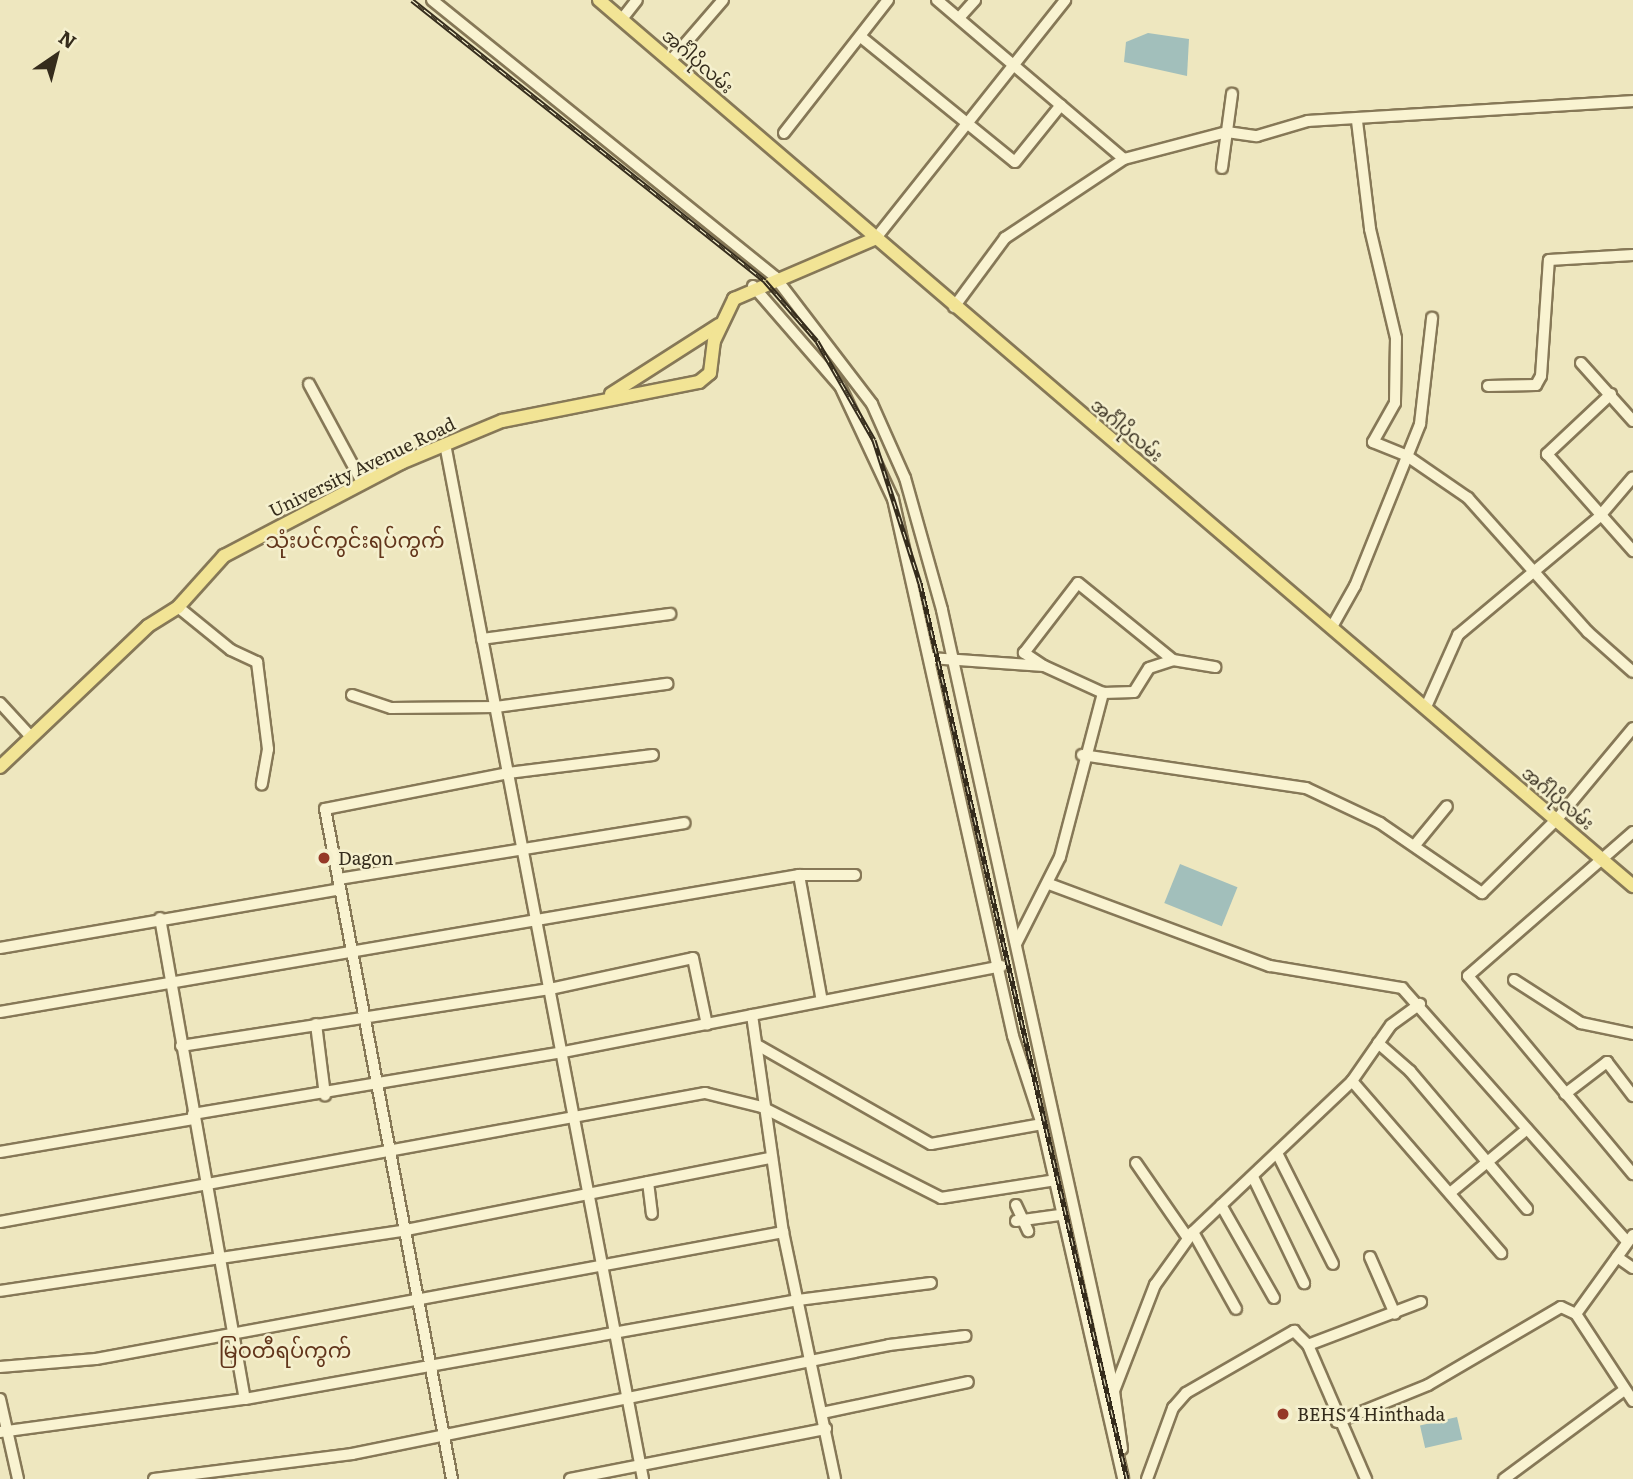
<!DOCTYPE html>
<meta charset="utf-8">
<style>
body{margin:0}
#map{position:relative;width:1633px;height:1479px;overflow:hidden;background:#eee7bf;font-family:Literata,"Noto Sans Myanmar",serif}
div>[style]{position:absolute}
.water>*{inset:0;background:#a2bfbb;transform-origin:0 0}
.roads{filter:drop-shadow(2px 0 #867857) drop-shadow(-2px 0 #867857) drop-shadow(0 2px #867857) drop-shadow(0 -2px #867857)}
.minor>*{height:10px;margin:-5px;padding:0 5px;transform-origin:5px;border-radius:5px;background:#f9f3d1}
.major>*{height:12px;margin:-6px;padding:0 6px;transform-origin:6px;border-radius:6px;background:#f2e495}
.rail>*{height:5px;margin-top:-2.5px;transform-origin:0;background:repeating-linear-gradient(90deg,#f5f0ce 0 8px,#352c1c 0 16px);box-sizing:border-box;border-block:2px solid #352c1c}
.dots>*{width:19px;height:19px;translate:-50% -50%;box-sizing:border-box;border:4px solid #f5f0ce;border-radius:50%}
span{translate:-50% -50%;white-space:nowrap;text-align:center;line-height:1.15;-webkit-text-stroke:5px #f5f0ce;paint-order:stroke}
.street-label{font-size:18px;color:#352c1c}
.poi-label{font-size:18px;color:#352c1c}
.left{translate:0 -50%;text-align:left}
.quarter-label{font-size:21px;color:#62351b}
.north{position:absolute;left:21px;top:21px;width:70px;height:70px;-webkit-text-stroke:5px #f5f0ce;paint-order:stroke;rotate:35deg;font-size:19px;font-weight:700;line-height:28px;text-align:center;color:#352c1c}
.north::after{content:'';display:block;margin:auto;width:24px;height:32px;background:#352c1c;clip-path:polygon(50% 0,100% 100%,50% 72%,0 100%)}
</style>
<div id="map">
<div class="water">
<i style="clip-path:polygon(1148px 33px,1189px 39px,1187px 76px,1124px 62px,1126px 42px)"></i>
<i style="left:1180px;top:864px;width:62px;height:42px;rotate:22deg"></i>
<i style="left:1457px;top:1417px;width:23px;height:38px;rotate:77deg"></i>
</div>
<div class="roads">
<div class="minor">
<i style="left:432px;top:0;width:441px;rotate:38.9deg"></i>
<i style="left:775px;top:277px;width:160px;rotate:52.6deg"></i>
<i style="left:872px;top:404px;width:81px;rotate:66deg"></i>
<i style="left:905px;top:478px;width:137px;rotate:74.3deg"></i>
<i style="left:942px;top:610px;width:800px;rotate:77.58deg"></i>
<i style="left:937px;top:0;width:245px;rotate:40.4deg"></i>
<i style="left:959px;top:18px;width:24px;rotate:-48deg"></i>
<i style="left:622px;top:19px;width:24px;rotate:-52deg"></i>
<i style="left:861px;top:37px;width:198px;rotate:39.1deg"></i>
<i style="left:1015px;top:162px;width:73px;rotate:-51.1deg"></i>
<i style="left:672px;top:59px;width:78px;rotate:-49.2deg"></i>
<i style="left:1357px;top:121px;width:109px;rotate:83.1deg"></i>
<i style="left:1370px;top:229px;width:112px;rotate:76.6deg"></i>
<i style="left:1396px;top:338px;width:65px;rotate:90.9deg"></i>
<i style="left:1395px;top:403px;width:45px;rotate:119.4deg"></i>
<i style="left:1373px;top:442px;width:37px;rotate:22deg"></i>
<i style="left:1407px;top:456px;width:74px;rotate:34.5deg"></i>
<i style="left:1468px;top:498px;width:180px;rotate:48.2deg"></i>
<i style="left:1588px;top:632px;width:60px;rotate:41.6deg"></i>
<i style="left:784px;top:133px;width:169px;rotate:-52deg"></i>
<i style="left:1222px;top:168px;width:75px;rotate:-82.3deg"></i>
<i style="left:876px;top:238px;width:304px;rotate:-51.5deg"></i>
<i style="left:753px;top:286px;width:133px;rotate:49deg"></i>
<i style="left:840px;top:386px;width:125px;rotate:64.9deg"></i>
<i style="left:893px;top:499px;width:550px;rotate:77.4deg"></i>
<i style="left:1013px;top:1036px;width:93px;rotate:71.8deg"></i>
<i style="left:1042px;top:1124px;width:364px;rotate:77.1deg"></i>
<i style="left:954px;top:307px;width:86px;rotate:-53.5deg"></i>
<i style="left:1005px;top:238px;width:143px;rotate:-33.6deg"></i>
<i style="left:1124px;top:159px;width:106px;rotate:-14.7deg"></i>
<i style="left:1227px;top:132px;width:30px;rotate:8deg"></i>
<i style="left:1257px;top:136px;width:53px;rotate:-16.4deg"></i>
<i style="left:1308px;top:121px;width:326px;rotate:-3.5deg"></i>
<i style="left:1581px;top:363px;width:78px;rotate:48.1deg"></i>
<i style="left:309px;top:384px;width:111px;rotate:61.6deg"></i>
<i style="left:1488px;top:386px;width:48px;rotate:-1.2deg"></i>
<i style="left:1536px;top:385px;width:10px;rotate:-61deg"></i>
<i style="left:1541px;top:376px;width:116px;rotate:-86.1deg"></i>
<i style="left:1549px;top:260px;width:84px;rotate:-3.4deg"></i>
<i style="left:1611px;top:394px;width:88px;rotate:136.8deg"></i>
<i style="left:1547px;top:454px;width:130px;rotate:48.4deg"></i>
<i style="left:445px;top:444px;width:1054px;rotate:79.17deg"></i>
<i style="left:178px;top:607px;width:68px;rotate:39.1deg"></i>
<i style="left:231px;top:650px;width:29px;rotate:25deg"></i>
<i style="left:257px;top:662px;width:88px;rotate:82.8deg"></i>
<i style="left:268px;top:749px;width:36px;rotate:100deg"></i>
<i style="left:1333px;top:625px;width:45px;rotate:-60.6deg"></i>
<i style="left:1355px;top:586px;width:175px;rotate:-68.1deg"></i>
<i style="left:1420px;top:424px;width:107px;rotate:-83.5deg"></i>
<i style="left:482px;top:639px;width:190px;rotate:-7.6deg"></i>
<i style="left:930px;top:658px;width:114px;rotate:4deg"></i>
<i style="left:1044px;top:666px;width:65px;rotate:24.6deg"></i>
<i style="left:1103px;top:693px;width:31px;rotate:-2deg"></i>
<i style="left:1134px;top:692px;width:28px;rotate:-58deg"></i>
<i style="left:1149px;top:668px;width:25px;rotate:-18deg"></i>
<i style="left:1173px;top:660px;width:43px;rotate:9.5deg"></i>
<i style="left:1042px;top:665px;width:22px;rotate:-146deg"></i>
<i style="left:1024px;top:653px;width:88px;rotate:-52.4deg"></i>
<i style="left:1078px;top:583px;width:122px;rotate:39deg"></i>
<i style="left:352px;top:695px;width:41px;rotate:18.4deg"></i>
<i style="left:391px;top:708px;width:105px;rotate:-0.5deg"></i>
<i style="left:496px;top:707px;width:173px;rotate:-7.7deg"></i>
<i style="left:0;top:703px;width:46px;rotate:47.6deg"></i>
<i style="left:1426px;top:707px;width:79px;rotate:-66deg"></i>
<i style="left:1458px;top:635px;width:184px;rotate:-39.9deg"></i>
<i style="left:1599px;top:517px;width:52px;rotate:-49.6deg"></i>
<i style="left:1082px;top:755px;width:226px;rotate:8.4deg"></i>
<i style="left:1306px;top:788px;width:82px;rotate:25.3deg"></i>
<i style="left:1380px;top:823px;width:124px;rotate:34.5deg"></i>
<i style="left:1482px;top:893px;width:107px;rotate:-44.6deg"></i>
<i style="left:1558px;top:818px;width:117px;rotate:-50.2deg"></i>
<i style="left:1633px;top:832px;width:219px;rotate:138.9deg"></i>
<i style="left:1468px;top:976px;width:258px;rotate:50.2deg"></i>
<i style="left:1415px;top:845px;width:50px;rotate:-50.6deg"></i>
<i style="left:799px;top:875px;width:128px;rotate:79.7deg"></i>
<i style="left:339px;top:879px;width:350px;rotate:-9.2deg"></i>
<i style="left:1049px;top:884px;width:236px;rotate:20.4deg"></i>
<i style="left:1270px;top:966px;width:134px;rotate:9.5deg"></i>
<i style="left:1402px;top:988px;width:339px;rotate:48.4deg"></i>
<i style="left:160px;top:918px;width:488px;rotate:80deg"></i>
<i style="left:1016px;top:944px;width:97px;rotate:-63.2deg"></i>
<i style="left:1060px;top:857px;width:170px;rotate:-75.3deg"></i>
<i style="left:0;top:948px;width:345px;rotate:-9.8deg"></i>
<i style="left:1514px;top:980px;width:80px;rotate:32.7deg"></i>
<i style="left:1581px;top:1023px;width:53px;rotate:11.9deg"></i>
<i style="left:0;top:1012px;width:811px;rotate:-9.73deg"></i>
<i style="left:799px;top:875px;width:56px"></i>
<i style="left:752px;top:1015px;width:219px;rotate:81.9deg"></i>
<i style="left:783px;top:1232px;width:252px;rotate:78.1deg"></i>
<i style="left:316px;top:1024px;width:72px;rotate:82.8deg"></i>
<i style="left:1378px;top:1043px;width:43px;rotate:41.2deg"></i>
<i style="left:1410px;top:1071px;width:181px;rotate:49.7deg"></i>
<i style="left:181px;top:1046px;width:373px;rotate:-8.8deg"></i>
<i style="left:550px;top:989px;width:146px;rotate:-12.2deg"></i>
<i style="left:693px;top:958px;width:68px;rotate:78.2deg"></i>
<i style="left:759px;top:1046px;width:198px;rotate:29.7deg"></i>
<i style="left:931px;top:1144px;width:113px;rotate:-10.2deg"></i>
<i style="left:1352px;top:1081px;width:228px;rotate:49.1deg"></i>
<i style="left:1565px;top:1094px;width:53px;rotate:-37.3deg"></i>
<i style="left:1607px;top:1062px;width:43px;rotate:52.6deg"></i>
<i style="left:193px;top:1114px;width:376px;rotate:-9.5deg"></i>
<i style="left:564px;top:1052px;width:446px;rotate:-11.1deg"></i>
<i style="left:0;top:1152px;width:196px;rotate:-9.7deg"></i>
<i style="left:1277px;top:1153px;width:124px;rotate:63.2deg"></i>
<i style="left:1136px;top:1163px;width:91px;rotate:55.3deg"></i>
<i style="left:1253px;top:1177px;width:118px;rotate:64.3deg"></i>
<i style="left:648px;top:1182px;width:32px;rotate:83deg"></i>
<i style="left:1450px;top:1193px;width:100px;rotate:-39.7deg"></i>
<i style="left:1016px;top:1205px;width:29px;rotate:65deg"></i>
<i style="left:1221px;top:1205px;width:107px;rotate:60.3deg"></i>
<i style="left:1016px;top:1221px;width:44px;rotate:-7.8deg"></i>
<i style="left:0;top:1222px;width:717px;rotate:-10.37deg"></i>
<i style="left:705px;top:1093px;width:59px;rotate:13.8deg"></i>
<i style="left:762px;top:1107px;width:201px;rotate:26.9deg"></i>
<i style="left:941px;top:1198px;width:110px;rotate:-8.9deg"></i>
<i style="left:1193px;top:1232px;width:88px;rotate:60.8deg"></i>
<i style="left:1633px;top:1235px;width:97px;rotate:125.8deg"></i>
<i style="left:1576px;top:1314px;width:104px;rotate:56.8deg"></i>
<i style="left:1370px;top:1257px;width:62px;rotate:66.3deg"></i>
<i style="left:1617px;top:1257px;width:19px;rotate:35deg"></i>
<i style="left:0;top:1291px;width:411px;rotate:-8.5deg"></i>
<i style="left:406px;top:1230px;width:372px;rotate:-11.2deg"></i>
<i style="left:1308px;top:1345px;width:121px;rotate:-20.8deg"></i>
<i style="left:0;top:1367px;width:96px;rotate:-4.8deg"></i>
<i style="left:96px;top:1359px;width:699px;rotate:-10.47deg"></i>
<i style="left:0;top:1399px;width:82px;rotate:77.3deg"></i>
<i style="left:822px;top:1413px;width:149px;rotate:-12deg"></i>
<i style="left:1337px;top:1422px;width:98px;rotate:-22.1deg"></i>
<i style="left:1428px;top:1385px;width:154px;rotate:-30.4deg"></i>
<i style="left:1561px;top:1307px;width:17px;rotate:25deg"></i>
<i style="left:0;top:1432px;width:247px;rotate:-7.7deg"></i>
<i style="left:245px;top:1399px;width:562px;rotate:-10.15deg"></i>
<i style="left:798px;top:1300px;width:134px;rotate:-7.3deg"></i>
<i style="left:1122px;top:1449px;width:59px;rotate:-97.9deg"></i>
<i style="left:1114px;top:1391px;width:114px;rotate:-68.9deg"></i>
<i style="left:1155px;top:1285px;width:65px;rotate:-54.4deg"></i>
<i style="left:1193px;top:1232px;width:219px;rotate:-43.5deg"></i>
<i style="left:1352px;top:1081px;width:68px;rotate:-55.1deg"></i>
<i style="left:1391px;top:1025px;width:36px;rotate:-36deg"></i>
<i style="left:154px;top:1479px;width:200px;rotate:-7.2deg"></i>
<i style="left:352px;top:1454px;width:548px;rotate:-11.47deg"></i>
<i style="left:889px;top:1345px;width:77px;rotate:-6.8deg"></i>
<i style="left:452px;top:1479px;width:682px;rotate:-100.73deg"></i>
<i style="left:325px;top:809px;width:187px;rotate:-11.1deg"></i>
<i style="left:508px;top:773px;width:146px;rotate:-7.1deg"></i>
<i style="left:570px;top:1479px;width:261px;rotate:-11.1deg"></i>
<i style="left:1147px;top:1479px;width:76px;rotate:-69.9deg"></i>
<i style="left:1173px;top:1408px;width:20px;rotate:-49deg"></i>
<i style="left:1186px;top:1393px;width:125px;rotate:-29.9deg"></i>
<i style="left:1294px;top:1331px;width:20px;rotate:45deg"></i>
<i style="left:1308px;top:1345px;width:146px;rotate:66.6deg"></i>
<i style="left:1504px;top:1479px;width:148px;rotate:-36.5deg"></i>
</div>
<div class="major">
<i style="left:599px;top:0;width:1362px;rotate:40.59deg"></i>
<i style="left:611px;top:394px;width:128px;rotate:-32.6deg"></i>
<i style="left:0;top:767px;width:204px;rotate:-43.6deg"></i>
<i style="left:148px;top:626px;width:36px;rotate:-32deg"></i>
<i style="left:178px;top:607px;width:69px;rotate:-48deg"></i>
<i style="left:224px;top:556px;width:200px;rotate:-27.7deg"></i>
<i style="left:401px;top:463px;width:109px;rotate:-22.6deg"></i>
<i style="left:502px;top:421px;width:201px;rotate:-11.2deg"></i>
<i style="left:699px;top:382px;width:14px;rotate:-39deg"></i>
<i style="left:710px;top:373px;width:32px;rotate:-83deg"></i>
<i style="left:714px;top:341px;width:47px;rotate:-64.5deg"></i>
<i style="left:734px;top:299px;width:155px;rotate:-23.2deg"></i>
</div>
</div>
<div class="rail">
<i style="left:412px;top:0;width:451px;rotate:38.5deg"></i>
<i style="left:765px;top:281px;width:79px;rotate:49.1deg"></i>
<i style="left:817px;top:341px;width:114px;rotate:60.1deg"></i>
<i style="left:874px;top:440px;width:150px;rotate:72.2deg"></i>
<i style="left:920px;top:583px;width:920px;rotate:76.99deg"></i>
</div>
<div class="dots">
<i style="left:324px;top:858px;background:#953827"></i>
<i style="left:1283px;top:1414px;background:#953827"></i>
</div>
<div class="street-label">
<span style="left:698px;top:61px;rotate:41deg">အင်္ဂါပိုလမ်း</span>
<span style="left:1127px;top:430px;rotate:40deg">အင်္ဂါပိုလမ်း</span>
<span style="left:362px;top:467px;rotate:-26deg">University Avenue Road</span>
<span style="left:1558px;top:798px;rotate:40deg">အင်္ဂါပိုလမ်း</span>
</div>
<div class="poi-label">
<span class="left" style="left:338px;top:858px">Dagon</span>
<span class="left" style="left:1297px;top:1414px">BEHS 4 Hinthada</span>
</div>
<div class="quarter-label">
<span style="left:355px;top:539px">သုံးပင်ကွင်းရပ်ကွက်</span>
<span style="left:285px;top:1349px">မြဝတီရပ်ကွက်</span>
</div>
<div class="north">N</div>
</div>
